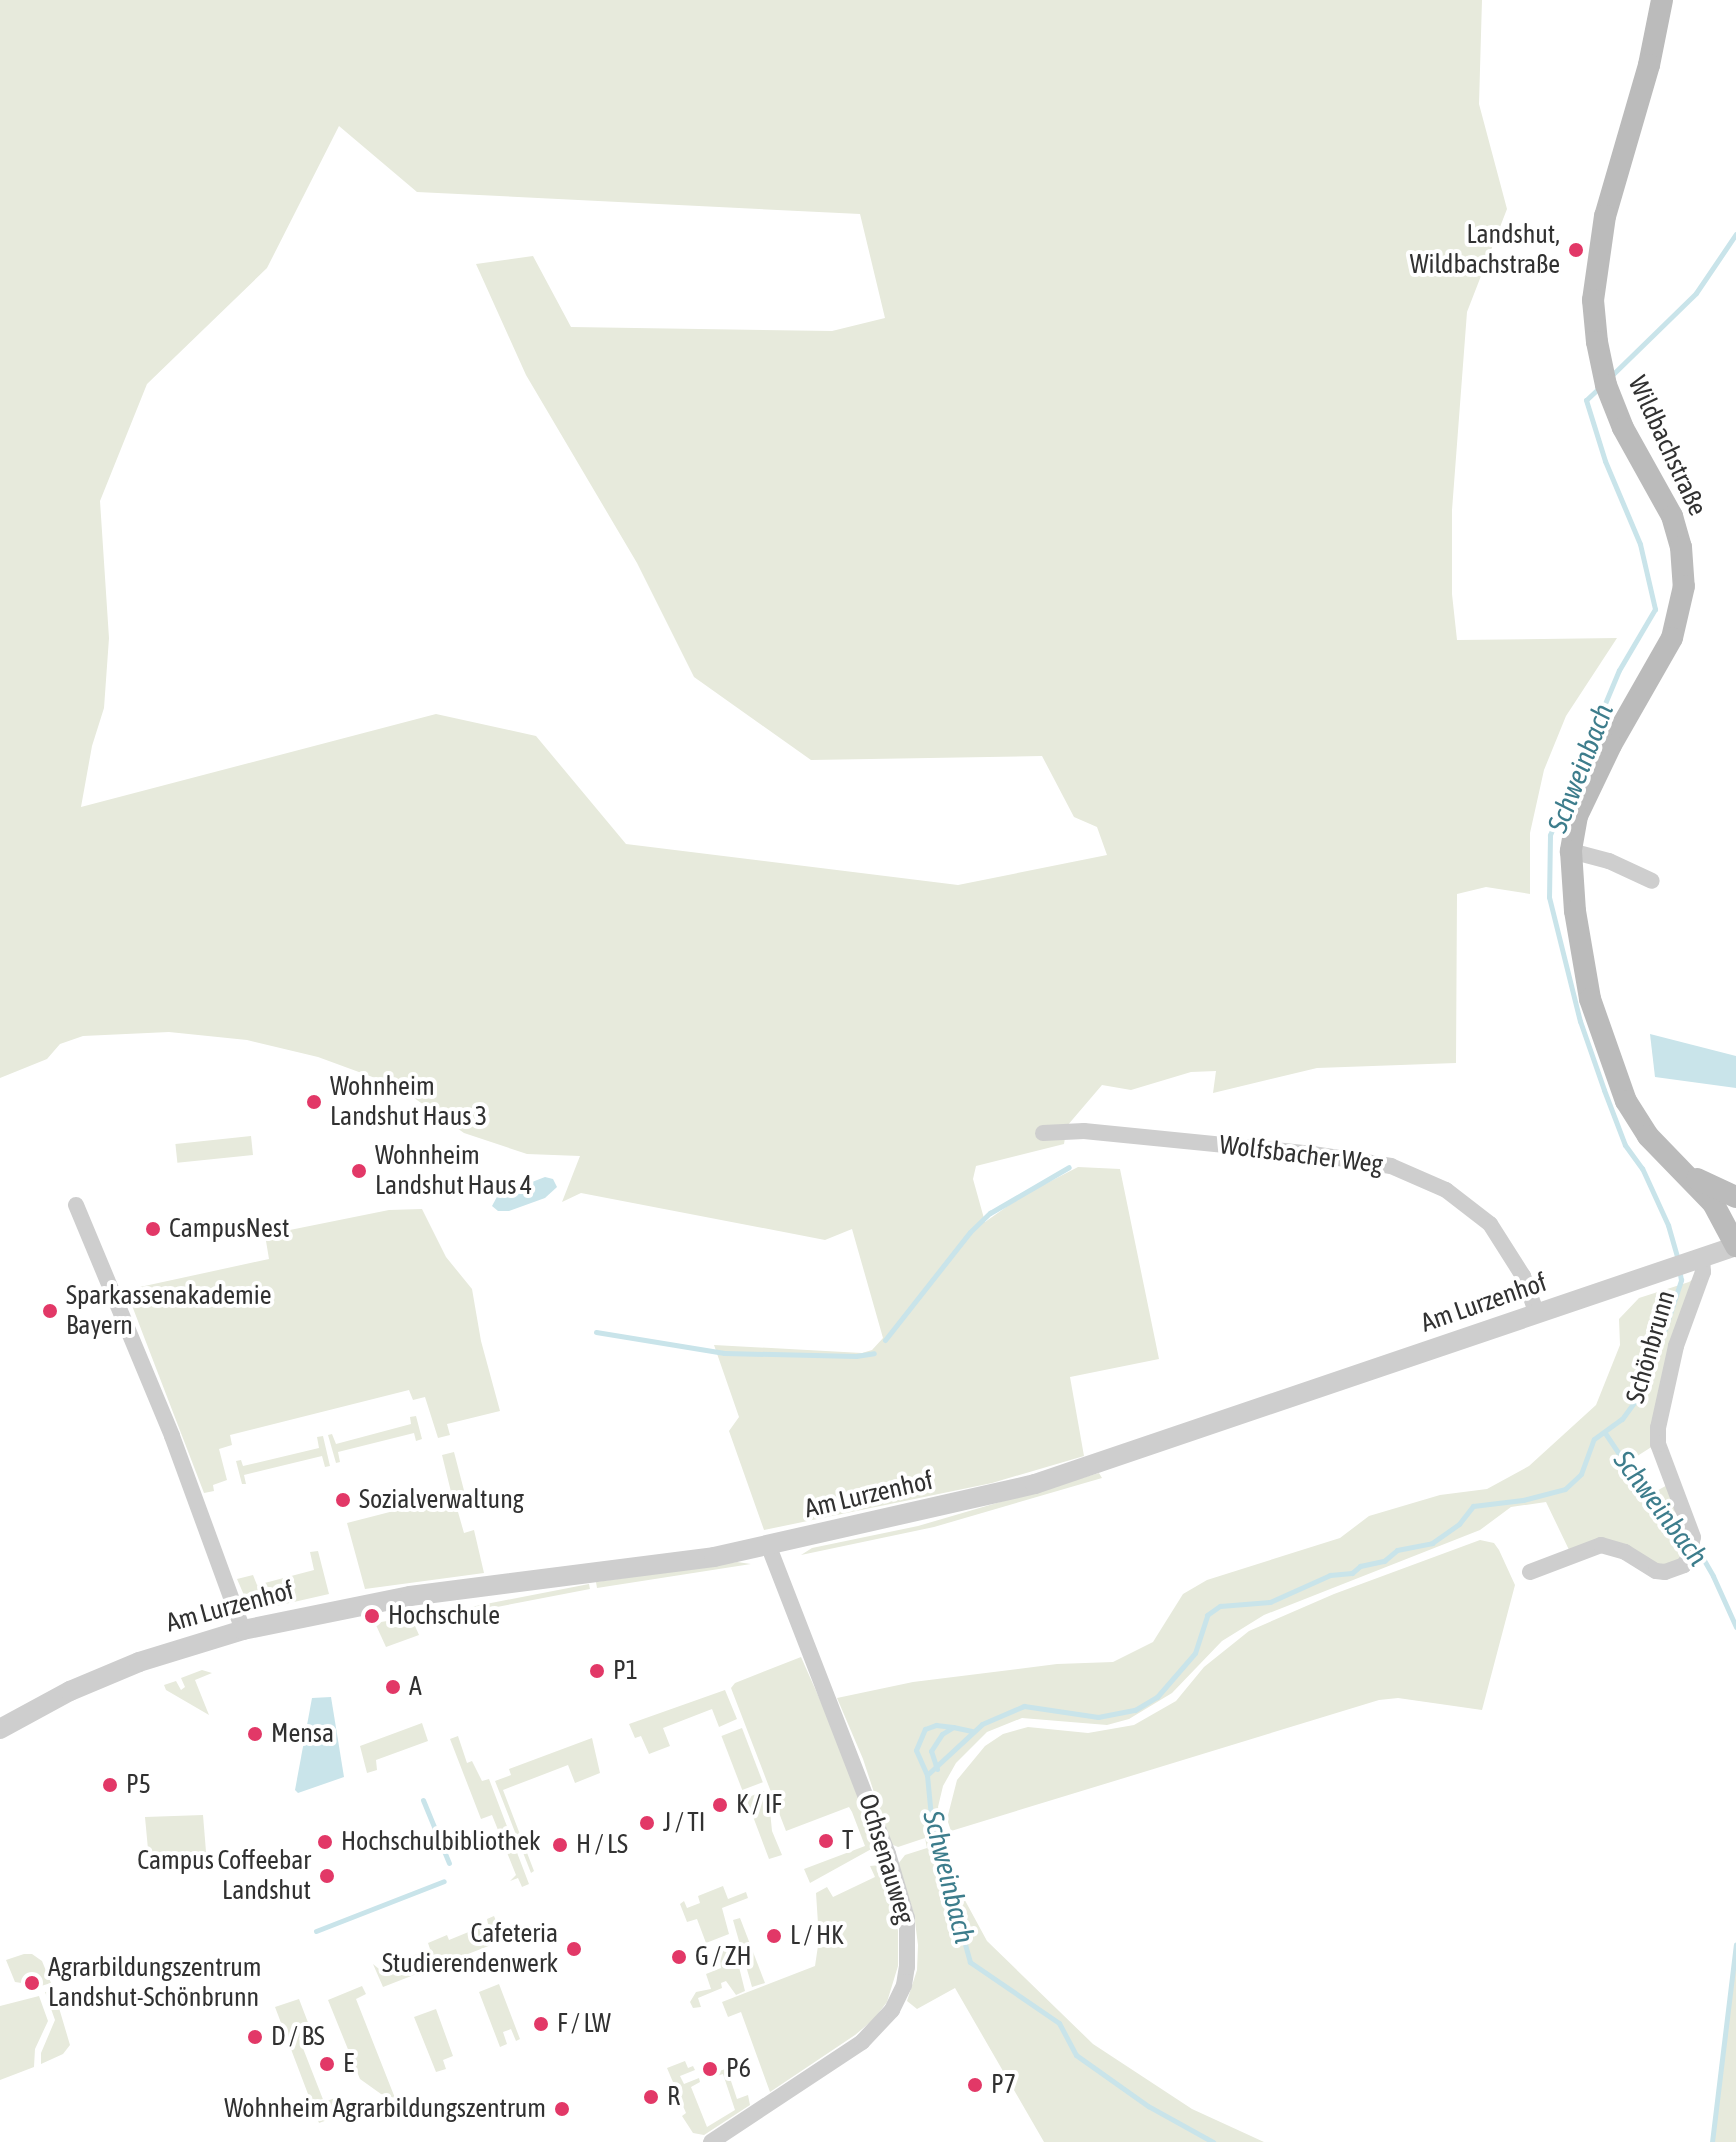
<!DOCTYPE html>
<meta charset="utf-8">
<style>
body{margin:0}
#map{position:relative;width:1736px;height:2142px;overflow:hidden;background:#fff;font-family:"Asap Condensed",sans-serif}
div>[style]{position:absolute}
.green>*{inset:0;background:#e7eadc;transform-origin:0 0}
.water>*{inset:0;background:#c9e4ea}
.stream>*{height:5px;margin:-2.5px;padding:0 2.5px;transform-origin:2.5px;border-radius:2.5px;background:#c9e4ea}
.minor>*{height:16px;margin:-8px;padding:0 8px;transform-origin:8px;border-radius:8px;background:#cecece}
.tertiary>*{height:20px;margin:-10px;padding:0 10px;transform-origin:10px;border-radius:10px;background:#cecece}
.secondary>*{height:22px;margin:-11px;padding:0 11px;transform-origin:11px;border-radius:11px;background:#bbb}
.dots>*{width:22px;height:22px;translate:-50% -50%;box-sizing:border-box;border:4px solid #fff;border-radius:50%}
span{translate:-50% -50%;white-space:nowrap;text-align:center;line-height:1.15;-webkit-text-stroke:8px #fff;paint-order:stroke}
.poi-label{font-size:26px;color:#313131}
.right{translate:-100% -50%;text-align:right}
.left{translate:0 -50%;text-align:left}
.street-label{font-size:26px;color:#313131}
.water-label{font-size:28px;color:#3d7d8c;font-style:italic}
</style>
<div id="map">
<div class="green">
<i style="clip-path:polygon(evenodd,0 0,1482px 0,1479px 104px,1507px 209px,1467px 312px,1452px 510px,1452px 594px,1457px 640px,1617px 638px,1566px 716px,1544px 770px,1530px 833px,1530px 894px,1486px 887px,1457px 894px,1456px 1063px,1317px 1068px,1213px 1093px,1216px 1071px,1191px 1072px,1131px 1090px,1102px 1085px,1067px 1126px,1064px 1144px,976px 1166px,973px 1179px,985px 1222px,1022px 1196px,1078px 1167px,1120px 1169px,1159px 1359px,1070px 1377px,1084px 1456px,992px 1483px,764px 1530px,729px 1431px,739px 1417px,714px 1345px,862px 1353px,872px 1350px,883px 1338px,852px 1229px,825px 1240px,581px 1193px,562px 1202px,580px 1156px,527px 1154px,464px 1133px,397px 1086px,318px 1057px,247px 1040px,169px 1032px,83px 1036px,60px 1044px,47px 1059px,0 1078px,0 0,339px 126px,417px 192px,860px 214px,885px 318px,832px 331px,571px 327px,533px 256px,476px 264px,526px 375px,637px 563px,694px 677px,811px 760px,1042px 756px,1074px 817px,1097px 827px,1107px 855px,958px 885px,626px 844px,536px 736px,436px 714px,81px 807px,92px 746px,104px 708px,109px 638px,100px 501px,147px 384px,267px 268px,339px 126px)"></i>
<i style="left:251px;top:1136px;width:19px;height:76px;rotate:84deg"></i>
<i style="clip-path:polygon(422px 1209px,446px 1257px,472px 1289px,481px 1341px,500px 1411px,447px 1424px,450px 1435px,438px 1438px,425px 1397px,413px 1400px,409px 1390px,230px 1435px,232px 1445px,219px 1449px,227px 1480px,213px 1485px,214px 1491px,204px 1493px,126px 1290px,269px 1259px,265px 1235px,389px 1210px)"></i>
<i style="clip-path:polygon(1703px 1272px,1653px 1446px,1631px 1460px,1651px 1494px,1671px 1483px,1693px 1537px,1675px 1570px,1625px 1552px,1571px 1554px,1546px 1502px,1511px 1507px,1480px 1530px,1264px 1615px,1222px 1641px,1172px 1693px,1129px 1719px,1107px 1725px,1022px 1718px,987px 1732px,956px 1763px,943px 1786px,938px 1807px,961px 1893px,987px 1941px,1093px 2044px,1192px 2109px,1264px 2142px,1044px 2142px,955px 1988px,917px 2009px,907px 2001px,917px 1970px,918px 1945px,914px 1914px,898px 1864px,905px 1855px,927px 1848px,925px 1838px,898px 1847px,891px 1844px,863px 1759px,837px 1698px,913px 1682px,1057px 1664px,1113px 1662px,1153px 1642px,1183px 1594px,1207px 1580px,1340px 1538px,1369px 1516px,1440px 1495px,1487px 1489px,1529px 1466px,1596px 1405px,1620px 1345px,1619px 1319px,1639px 1298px,1689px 1282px)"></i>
<i style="clip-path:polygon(416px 1416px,422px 1439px,416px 1441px,414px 1433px,338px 1452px,340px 1462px,336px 1463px,328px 1435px,332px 1434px,336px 1444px,411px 1424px,410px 1417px)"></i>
<i style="clip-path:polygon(323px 1436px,330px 1466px,325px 1467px,322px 1456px,244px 1475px,246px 1484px,242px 1484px,236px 1461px,241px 1460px,243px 1466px,319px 1448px,317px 1437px)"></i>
<i style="clip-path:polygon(454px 1452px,467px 1502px,456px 1505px,464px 1533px,474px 1530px,484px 1573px,365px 1589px,347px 1523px,452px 1496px,442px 1455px)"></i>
<i style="clip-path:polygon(1099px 1473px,1102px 1478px,934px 1527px,801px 1555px,812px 1548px,918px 1526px)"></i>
<i style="clip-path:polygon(1480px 1540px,1494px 1543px,1499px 1550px,1515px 1585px,1482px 1710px,1398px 1698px,1379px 1700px,951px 1831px,947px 1819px,957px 1780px,985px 1746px,1003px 1734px,1028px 1727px,1088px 1733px,1134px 1725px,1176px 1701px,1204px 1667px,1249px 1631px,1334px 1594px)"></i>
<i style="clip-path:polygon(318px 1551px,329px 1594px,263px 1609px,247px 1602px,237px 1579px,253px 1575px,257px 1585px,314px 1570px,310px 1552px)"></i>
<i style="clip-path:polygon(737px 1562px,751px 1564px,597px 1588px,596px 1582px)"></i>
<i style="left:589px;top:1584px;width:5px;height:141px;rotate:79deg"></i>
<i style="clip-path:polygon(411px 1617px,419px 1635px,386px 1647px,375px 1623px)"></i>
<i style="clip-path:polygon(801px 1657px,845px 1756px,875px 1847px,810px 1883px,804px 1869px,865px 1846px,852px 1812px,849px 1807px,786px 1831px,731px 1688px,735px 1683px)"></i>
<i style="clip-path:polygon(202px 1670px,212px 1673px,195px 1680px,209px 1715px,166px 1690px,164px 1685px,176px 1681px,181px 1690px,185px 1687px,181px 1678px)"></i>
<i style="clip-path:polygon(725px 1690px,737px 1719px,719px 1727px,712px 1709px,663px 1728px,670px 1746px,649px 1754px,641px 1736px,635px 1738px,629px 1724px)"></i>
<i style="clip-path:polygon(422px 1723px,428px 1741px,376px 1760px,377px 1770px,367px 1773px,360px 1746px)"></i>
<i style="left:742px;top:1728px;width:58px;height:22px;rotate:69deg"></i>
<i style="clip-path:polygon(458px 1736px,467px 1763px,472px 1761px,482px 1781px,489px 1779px,529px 1884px,522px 1887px,518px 1878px,510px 1881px,516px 1875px,492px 1815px,481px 1819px,450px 1739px)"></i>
<i style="clip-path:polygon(592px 1738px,600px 1773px,575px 1783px,568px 1765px,503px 1790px,534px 1871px,531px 1873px,495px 1781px,511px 1775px,509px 1769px)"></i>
<i style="clip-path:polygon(764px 1791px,769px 1800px,772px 1831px,782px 1855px,769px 1859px,746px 1798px)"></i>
<i style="clip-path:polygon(203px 1815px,207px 1864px,149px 1860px,145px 1817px)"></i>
<i style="clip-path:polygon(880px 1865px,885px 1871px,898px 1931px,898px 1966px,887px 2002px,874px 2019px,855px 2035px,770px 2092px,741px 2012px,728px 2017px,722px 2002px,815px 1966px,819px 1939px,816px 1893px,827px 1887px,833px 1897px,875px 1877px,870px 1866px)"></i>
<i style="clip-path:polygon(723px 1886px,728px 1899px,746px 1892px,748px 1898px,722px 1908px,729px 1934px,706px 1943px,697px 1919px,687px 1922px,680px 1904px,684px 1901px,687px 1908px,700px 1903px,698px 1896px)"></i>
<i style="clip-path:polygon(494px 1916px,504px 1940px,383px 1987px,373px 1964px,379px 1969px,430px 1949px,428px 1943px,447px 1935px,449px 1940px,488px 1924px,487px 1919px)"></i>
<i style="clip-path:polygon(740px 1918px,765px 1983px,752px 1987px,733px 1920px)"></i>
<i style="clip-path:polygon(733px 1943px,745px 1991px,736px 1995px,726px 1981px,721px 1983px,722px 1988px,698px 1998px,701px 2007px,693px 2008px,690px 2002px,696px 1992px,711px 1989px,706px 1974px,721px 1968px,719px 1947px)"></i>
<i style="clip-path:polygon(1736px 1944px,1736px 2142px,1712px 2142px)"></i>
<i style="clip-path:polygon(24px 1954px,32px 1954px,42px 1961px,51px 1983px,41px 1986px,15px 1982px,6px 1960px)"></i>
<i style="clip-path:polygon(499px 1984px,520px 2039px,516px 2041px,511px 2029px,503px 2032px,507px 2044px,500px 2047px,479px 1992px)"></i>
<i style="clip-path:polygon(362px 1986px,366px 1994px,356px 1999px,395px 2098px,381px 2094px,360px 2079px,328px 2000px)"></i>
<i style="clip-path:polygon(54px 1991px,70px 2045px,63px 2054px,41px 2064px,41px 2053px,55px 2020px,45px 1992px)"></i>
<i style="clip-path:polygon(39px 1996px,48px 2021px,35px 2049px,34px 2067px,0 2080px,0 2006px)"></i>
<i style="clip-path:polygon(299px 1999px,312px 2033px,299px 2038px,324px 2102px,335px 2098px,333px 2118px,319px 2123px,275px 2007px)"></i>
<i style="clip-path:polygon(436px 2009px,453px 2056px,443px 2060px,446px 2069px,436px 2072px,414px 2017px)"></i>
<i style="clip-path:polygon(685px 2061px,688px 2068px,693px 2066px,695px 2070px,680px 2076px,684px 2084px,699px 2078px,700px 2082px,691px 2087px,707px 2127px,735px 2110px,723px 2074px,713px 2077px,712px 2074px,735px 2065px,736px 2068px,728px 2072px,737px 2099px,748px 2095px,750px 2105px,704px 2135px,693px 2133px,682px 2116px,686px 2113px,667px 2068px)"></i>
</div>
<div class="water">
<i style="clip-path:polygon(1650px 1034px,1736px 1056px,1736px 1088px,1655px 1077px)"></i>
<i style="clip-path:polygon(545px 1177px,553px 1179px,557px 1187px,545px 1198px,509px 1211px,498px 1211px,492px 1206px,498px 1195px)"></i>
<i style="clip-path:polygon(331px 1697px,344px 1777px,298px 1793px,295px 1790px,312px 1698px)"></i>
</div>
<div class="stream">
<i style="left:1610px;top:377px;width:120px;rotate:-44.3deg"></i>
<i style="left:1696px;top:293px;width:71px;rotate:-55.9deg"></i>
<i style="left:1600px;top:387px;width:19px;rotate:137deg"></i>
<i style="left:1586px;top:400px;width:64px;rotate:72.7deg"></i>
<i style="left:1605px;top:461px;width:90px;rotate:67.1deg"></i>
<i style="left:1640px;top:544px;width:67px;rotate:77deg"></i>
<i style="left:1655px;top:609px;width:71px;rotate:120.5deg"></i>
<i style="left:1619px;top:670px;width:179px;rotate:112.7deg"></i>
<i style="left:1550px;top:835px;width:62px;rotate:90.9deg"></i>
<i style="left:1549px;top:897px;width:128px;rotate:76deg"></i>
<i style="left:1580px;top:1021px;width:73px;rotate:70.8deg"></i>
<i style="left:1604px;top:1090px;width:59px;rotate:69.1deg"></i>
<i style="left:1625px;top:1145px;width:29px;rotate:54deg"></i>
<i style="left:1642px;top:1168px;width:63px;rotate:65.5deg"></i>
<i style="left:1668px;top:1225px;width:35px;rotate:74deg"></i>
<i style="left:596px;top:1332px;width:130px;rotate:9.3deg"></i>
<i style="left:724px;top:1353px;width:132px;rotate:1.3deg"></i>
<i style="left:856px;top:1356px;width:18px;rotate:-9deg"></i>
<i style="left:885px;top:1340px;width:137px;rotate:-51.8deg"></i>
<i style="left:970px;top:1232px;width:28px;rotate:-44deg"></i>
<i style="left:990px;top:1213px;width:91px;rotate:-30.2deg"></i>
<i style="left:1605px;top:1433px;width:23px;rotate:56deg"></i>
<i style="left:1618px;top:1452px;width:10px;rotate:29deg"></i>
<i style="left:1627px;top:1457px;width:21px;rotate:71deg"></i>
<i style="left:1634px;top:1477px;width:85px;rotate:51.2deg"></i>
<i style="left:1694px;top:1550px;width:9px;rotate:36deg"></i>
<i style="left:1701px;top:1555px;width:24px;rotate:60deg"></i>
<i style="left:1713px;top:1576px;width:56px;rotate:65.7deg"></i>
<i style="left:937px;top:1769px;width:19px;rotate:-108deg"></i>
<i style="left:931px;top:1751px;width:20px;rotate:-57deg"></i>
<i style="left:942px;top:1734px;width:13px;rotate:-32deg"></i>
<i style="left:953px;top:1727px;width:19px;rotate:12deg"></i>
<i style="left:927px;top:1775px;width:27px;rotate:-114deg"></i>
<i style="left:916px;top:1750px;width:23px;rotate:-67deg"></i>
<i style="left:925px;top:1729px;width:12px;rotate:-20deg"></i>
<i style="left:936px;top:1725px;width:17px;rotate:7deg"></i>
<i style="left:423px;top:1800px;width:68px;rotate:67.6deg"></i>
<i style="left:316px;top:1931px;width:137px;rotate:-21.3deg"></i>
<i style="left:1213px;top:2142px;width:74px;rotate:-151deg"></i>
<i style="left:1148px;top:2106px;width:88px;rotate:-144.7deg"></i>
<i style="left:1076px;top:2055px;width:36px;rotate:-118deg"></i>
<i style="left:1059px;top:2023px;width:108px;rotate:-145.6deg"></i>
<i style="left:970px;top:1962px;width:140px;rotate:-105.7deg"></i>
<i style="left:932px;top:1827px;width:52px;rotate:-95.5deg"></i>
<i style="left:927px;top:1775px;width:75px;rotate:-42.8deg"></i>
<i style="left:982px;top:1724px;width:46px;rotate:-23.2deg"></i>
<i style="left:1024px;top:1706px;width:75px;rotate:8.5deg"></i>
<i style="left:1098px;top:1717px;width:38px;rotate:-11deg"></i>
<i style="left:1135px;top:1710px;width:26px;rotate:-31deg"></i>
<i style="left:1157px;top:1697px;width:58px;rotate:-49.2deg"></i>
<i style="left:1195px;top:1653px;width:40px;rotate:-72deg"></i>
<i style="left:1207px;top:1615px;width:16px;rotate:-35deg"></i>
<i style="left:1220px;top:1606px;width:50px;rotate:-4.6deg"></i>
<i style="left:1270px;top:1602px;width:66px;rotate:-24.2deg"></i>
<i style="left:1330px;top:1575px;width:22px;rotate:-5deg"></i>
<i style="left:1352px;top:1573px;width:11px;rotate:-41deg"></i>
<i style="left:1360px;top:1566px;width:25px;rotate:-12deg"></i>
<i style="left:1384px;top:1561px;width:17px;rotate:-40deg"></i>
<i style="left:1397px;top:1550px;width:36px;rotate:-11deg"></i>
<i style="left:1432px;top:1543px;width:33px;rotate:-35deg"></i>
<i style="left:1459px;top:1524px;width:23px;rotate:-52deg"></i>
<i style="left:1473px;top:1506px;width:50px;rotate:-6.8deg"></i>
<i style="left:1523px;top:1500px;width:43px;rotate:-14.7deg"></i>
<i style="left:1565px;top:1489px;width:22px;rotate:-43deg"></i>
<i style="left:1581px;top:1474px;width:37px;rotate:-70deg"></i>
<i style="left:1594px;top:1439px;width:34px;rotate:-36deg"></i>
<i style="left:1622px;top:1419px;width:41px;rotate:-54deg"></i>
<i style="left:1646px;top:1386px;width:112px;rotate:-71.7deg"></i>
<i style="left:1681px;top:1280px;width:11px;rotate:-100deg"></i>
<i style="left:1712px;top:2142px;width:199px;rotate:-83.1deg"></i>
</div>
<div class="minor">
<i style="left:1571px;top:851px;width:39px;rotate:15deg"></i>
<i style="left:1609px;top:861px;width:47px;rotate:24.9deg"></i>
<i style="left:1043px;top:1133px;width:41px;rotate:-2.8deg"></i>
<i style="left:1084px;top:1131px;width:223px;rotate:5.7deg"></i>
<i style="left:1306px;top:1153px;width:86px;rotate:8.7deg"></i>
<i style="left:1391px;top:1166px;width:60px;rotate:23.6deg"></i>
<i style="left:1446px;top:1190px;width:56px;rotate:37.7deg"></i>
<i style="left:1490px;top:1224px;width:62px;rotate:57.6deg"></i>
<i style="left:1523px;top:1276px;width:40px;rotate:69.8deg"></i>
<i style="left:76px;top:1205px;width:250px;rotate:67.4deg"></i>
<i style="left:172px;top:1436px;width:207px;rotate:69.9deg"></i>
<i style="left:1530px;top:1572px;width:76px;rotate:-20.8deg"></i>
<i style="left:1601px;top:1545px;width:25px;rotate:16deg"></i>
<i style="left:1625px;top:1552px;width:36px;rotate:32deg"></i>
<i style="left:1656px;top:1571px;width:9px;rotate:6deg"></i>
<i style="left:1665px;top:1572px;width:20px;rotate:-20deg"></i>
<i style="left:1684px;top:1565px;width:9px;rotate:-58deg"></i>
<i style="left:1689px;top:1557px;width:20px;rotate:-79deg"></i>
<i style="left:1693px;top:1537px;width:99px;rotate:-110.6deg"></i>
<i style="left:1658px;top:1444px;width:16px;rotate:-90deg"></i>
<i style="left:1658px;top:1428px;width:84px;rotate:-77.6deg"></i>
<i style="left:1676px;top:1346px;width:79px;rotate:-70deg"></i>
<i style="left:1703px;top:1272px;width:14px;rotate:-94deg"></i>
<i style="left:711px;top:2142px;width:181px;rotate:-33.5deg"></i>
<i style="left:862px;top:2042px;width:44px;rotate:-46.8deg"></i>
<i style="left:892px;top:2010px;width:28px;rotate:-64deg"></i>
<i style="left:904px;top:1985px;width:18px;rotate:-81deg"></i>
<i style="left:907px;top:1967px;width:49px;rotate:-90deg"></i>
<i style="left:907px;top:1918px;width:67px;rotate:-106.5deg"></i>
<i style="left:888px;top:1854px;width:329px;rotate:-111.2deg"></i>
</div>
<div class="tertiary">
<i style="left:0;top:1729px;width:80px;rotate:-28.5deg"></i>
<i style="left:70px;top:1691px;width:75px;rotate:-22.8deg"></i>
<i style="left:139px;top:1662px;width:109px;rotate:-17.1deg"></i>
<i style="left:243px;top:1630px;width:170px;rotate:-11.5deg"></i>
<i style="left:410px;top:1596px;width:306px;rotate:-7.3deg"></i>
<i style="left:714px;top:1557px;width:329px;rotate:-12.8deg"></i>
<i style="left:1035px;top:1484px;width:737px;rotate:-18.75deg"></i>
</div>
<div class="secondary">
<i style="left:1662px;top:0;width:66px;rotate:101.3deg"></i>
<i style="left:1649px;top:65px;width:157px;rotate:106.2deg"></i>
<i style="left:1605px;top:216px;width:85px;rotate:98.1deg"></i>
<i style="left:1593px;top:300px;width:42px;rotate:84.6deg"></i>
<i style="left:1597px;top:342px;width:44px;rotate:78.2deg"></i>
<i style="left:1606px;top:385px;width:46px;rotate:68.4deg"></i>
<i style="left:1623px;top:428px;width:101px;rotate:60.9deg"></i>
<i style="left:1672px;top:516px;width:32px;rotate:74deg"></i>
<i style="left:1681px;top:547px;width:39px;rotate:86deg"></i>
<i style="left:1684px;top:586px;width:53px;rotate:103deg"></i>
<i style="left:1672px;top:638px;width:123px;rotate:119.7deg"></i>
<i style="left:1611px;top:745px;width:79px;rotate:115.6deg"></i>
<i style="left:1577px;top:816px;width:36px;rotate:100deg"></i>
<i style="left:1571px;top:851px;width:60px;rotate:86.2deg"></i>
<i style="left:1575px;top:911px;width:89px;rotate:80.3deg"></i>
<i style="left:1590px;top:999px;width:108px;rotate:70.6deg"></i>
<i style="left:1626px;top:1101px;width:41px;rotate:57.8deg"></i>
<i style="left:1648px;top:1136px;width:93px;rotate:45.9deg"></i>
<i style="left:1713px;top:1203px;width:49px;rotate:61.9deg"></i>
<i style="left:1697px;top:1179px;width:43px;rotate:24.8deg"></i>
</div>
<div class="dots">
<i style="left:1576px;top:250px;background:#e23867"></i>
<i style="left:314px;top:1102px;background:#e23867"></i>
<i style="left:359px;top:1171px;background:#e23867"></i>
<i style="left:153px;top:1229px;background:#e23867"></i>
<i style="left:50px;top:1311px;background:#e23867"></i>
<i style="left:343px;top:1500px;background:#e23867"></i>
<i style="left:372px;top:1616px;background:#e23867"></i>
<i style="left:597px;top:1671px;background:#e23867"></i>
<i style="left:393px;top:1687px;background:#e23867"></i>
<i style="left:255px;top:1734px;background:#e23867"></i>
<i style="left:110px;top:1785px;background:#e23867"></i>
<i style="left:720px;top:1805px;background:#e23867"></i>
<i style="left:647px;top:1823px;background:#e23867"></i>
<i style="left:826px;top:1841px;background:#e23867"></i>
<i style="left:325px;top:1842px;background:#e23867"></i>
<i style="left:560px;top:1845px;background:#e23867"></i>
<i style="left:327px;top:1876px;background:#e23867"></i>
<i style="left:774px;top:1936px;background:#e23867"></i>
<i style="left:574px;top:1949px;background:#e23867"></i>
<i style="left:679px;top:1957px;background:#e23867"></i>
<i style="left:32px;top:1983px;background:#e23867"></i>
<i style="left:541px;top:2024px;background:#e23867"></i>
<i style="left:255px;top:2037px;background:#e23867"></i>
<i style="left:327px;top:2064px;background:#e23867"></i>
<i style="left:710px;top:2069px;background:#e23867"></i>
<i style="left:975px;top:2085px;background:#e23867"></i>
<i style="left:651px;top:2097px;background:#e23867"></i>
<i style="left:562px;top:2109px;background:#e23867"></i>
</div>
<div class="poi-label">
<span class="right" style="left:1560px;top:250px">Landshut,<br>Wildbachstraße</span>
<span class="left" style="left:330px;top:1102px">Wohnheim<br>Landshut Haus 3</span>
<span class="left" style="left:375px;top:1171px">Wohnheim<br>Landshut Haus 4</span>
<span class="left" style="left:169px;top:1229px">CampusNest</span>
<span class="left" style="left:66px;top:1311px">Sparkassenakademie<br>Bayern</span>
<span class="left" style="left:359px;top:1500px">Sozialverwaltung</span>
<span class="left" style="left:388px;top:1616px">Hochschule</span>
<span class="left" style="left:613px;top:1671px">P1</span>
<span class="left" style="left:409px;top:1687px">A</span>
<span class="left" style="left:271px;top:1734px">Mensa</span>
<span class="left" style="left:126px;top:1785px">P5</span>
<span class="left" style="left:736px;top:1805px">K / IF</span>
<span class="left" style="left:663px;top:1823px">J / TI</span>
<span class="left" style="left:842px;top:1841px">T</span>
<span class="left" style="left:341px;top:1842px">Hochschulbibliothek</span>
<span class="left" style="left:576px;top:1845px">H / LS</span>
<span class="right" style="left:311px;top:1876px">Campus Coffeebar<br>Landshut</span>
<span class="right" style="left:558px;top:1949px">Cafeteria<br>Studierendenwerk</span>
<span class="left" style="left:790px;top:1936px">L / HK</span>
<span class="left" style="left:695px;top:1957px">G / ZH</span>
<span class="left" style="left:48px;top:1983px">Agrarbildungszentrum<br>Landshut-Schönbrunn</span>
<span class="left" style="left:557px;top:2024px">F / LW</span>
<span class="left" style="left:271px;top:2037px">D / BS</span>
<span class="left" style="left:343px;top:2064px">E</span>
<span class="left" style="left:726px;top:2069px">P6</span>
<span class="left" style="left:991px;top:2085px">P7</span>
<span class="left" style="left:667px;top:2097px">R</span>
<span class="right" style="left:546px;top:2109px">Wohnheim Agrarbildungszentrum</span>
</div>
<div class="street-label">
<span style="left:1667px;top:446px;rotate:65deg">Wildbachstraße</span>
<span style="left:1301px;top:1155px;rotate:7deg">Wolfsbacher Weg</span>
<span style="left:1484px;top:1303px;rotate:-19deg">Am Lurzenhof</span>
<span style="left:1651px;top:1347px;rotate:-74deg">Schönbrunn</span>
<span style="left:869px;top:1495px;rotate:-13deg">Am Lurzenhof</span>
<span style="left:230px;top:1607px;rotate:-15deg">Am Lurzenhof</span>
<span style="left:886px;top:1859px;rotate:73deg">Ochsenauweg</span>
</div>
<div class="water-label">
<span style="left:1580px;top:768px;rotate:-69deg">Schweinbach</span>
<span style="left:1661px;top:1508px;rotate:53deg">Schweinbach</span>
<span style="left:949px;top:1877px;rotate:76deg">Schweinbach</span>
</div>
</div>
